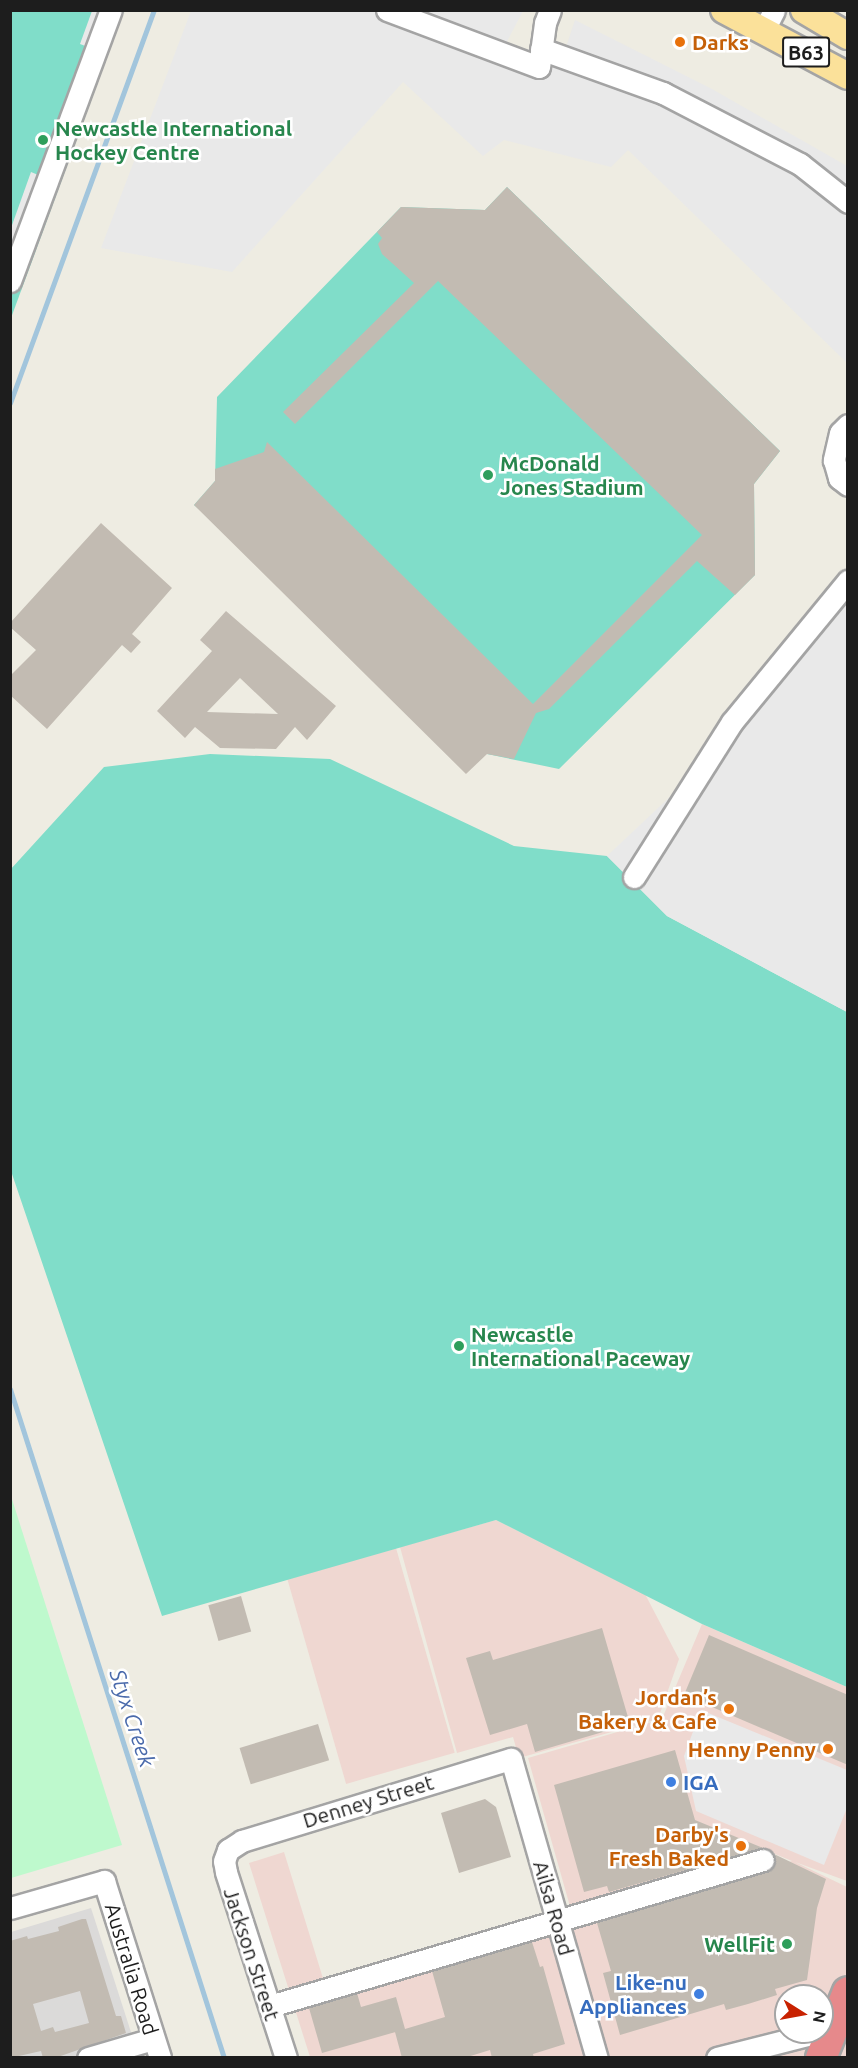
<!DOCTYPE html>
<meta charset="utf-8">
<style>
body{margin:0}
#map{position:relative;width:858px;height:2068px;overflow:hidden;background:#eeece2;font-family:Ubuntu,sans-serif}
div>[style]{position:absolute}
.residential>*{inset:0;background:#dbdad9}
.commercial>*{inset:0;background:#efd7d1;transform-origin:0 0}
.park>*{inset:0;background:#bef9cd}
.pitch>*{inset:0;background:#80ddc9}
.parking>*{inset:0;background:#e9e9e9}
.stream>*{height:5px;margin:-2.5px;padding:0 2.5px;transform-origin:2.5px;border-radius:2.5px;background:#a2c5dc}
.building>*{inset:0;background:#c2bbb2;transform-origin:0 0}
.roads{filter:drop-shadow(2px 0 #a4a4a4) drop-shadow(-2px 0 #a4a4a4) drop-shadow(0 2px #a4a4a4) drop-shadow(0 -2px #a4a4a4)}
.minor>*{height:21px;margin:-10.5px;padding:0 10.5px;transform-origin:10.5px;border-radius:10.5px;background:#fff}
.major>*{height:26px;margin:-13px;padding:0 13px;transform-origin:13px;border-radius:13px;background:#fbe19a}
.highway>*{height:30px;margin:-15px;padding:0 15px;transform-origin:15px;border-radius:15px;background:#e6898b}
.dots>*{width:16px;height:16px;translate:-50% -50%;box-sizing:border-box;border:3px solid #fff;border-radius:50%}
span{translate:-50% -50%;white-space:nowrap;text-align:center;line-height:1.15;-webkit-text-stroke:5px #fff;paint-order:stroke}
.shield-label span{padding:2px 4px;background:#fff;border:2px solid;border-radius:4px;-webkit-text-stroke-width:0}
.shield-label{font-size:20px;color:#1d1d1d;font-weight:700}
.food-label{font-size:21px;color:#c56008;font-weight:700}
.left{translate:0 -50%;text-align:left}
.right{translate:-100% -50%;text-align:right}
.leisure-label{font-size:21px;color:#27864d;font-weight:700}
.shop-label{font-size:21px;color:#366cbe;font-weight:700}
.street-label{font-size:21px;color:#1d1d1d}
.water-label{font-size:22px;color:#4a6aab;font-style:italic}
.frame{position:absolute;inset:0;border:12px solid #1d1d1d;pointer-events:none}
.north{position:absolute;left:774px;top:1984px;width:60px;height:60px;box-sizing:border-box;background:#fff;border:2px solid #a5a5a5;border-radius:50%;rotate:101deg;font-size:16px;font-weight:700;line-height:24px;text-align:center;color:#1d1d1d}
.north::after{content:'';display:block;margin:auto;width:21px;height:27px;background:#c82201;clip-path:polygon(50% 0,100% 100%,50% 72%,0 100%)}
</style>
<div id="map">
<div class="residential">
<i style="clip-path:polygon(91px 1908px,139px 2057px,11px 2058px,11px 1932px)"></i>
</div>
<div class="commercial">
<i style="clip-path:polygon(496px 1520px,645px 1594px,679px 1659px,658px 1719px,519px 1758px,513px 1737px,457px 1753px,400px 1547px)"></i>
<i style="left:396px;top:1548px;width:213px;height:113px;rotate:74deg"></i>
<i style="clip-path:polygon(evenodd,702px 1624px,847px 1687px,847px 1881px,795px 1862px,847px 1887px,847px 2057px,310px 2057px,249px 1863px,284px 1852px,330px 2001px,792px 1861px,770px 1852px,571px 1910px,528px 1758px,662px 1719px,702px 1624px,786px 1996px,822px 1996px,822px 2032px,786px 2032px,786px 1996px)"></i>
</div>
<div class="park">
<i style="clip-path:polygon(10px 1493px,122px 1845px,11px 1878px,10px 1878px)"></i>
</div>
<div class="pitch">
<i style="clip-path:polygon(10px 11px,124px 11px,11px 318px,10px 318px)"></i>
<i style="clip-path:polygon(507px 187px,780px 451px,754px 484px,755px 575px,559px 769px,487px 754px,194px 505px,215px 481px,217px 397px,401px 207px,485px 210px)"></i>
<i style="clip-path:polygon(210px 754px,330px 759px,514px 846px,607px 856px,667px 916px,847px 1012px,847px 1687px,702px 1624px,496px 1520px,162px 1616px,11px 1171px,10px 870px,104px 767px)"></i>
</div>
<div class="parking">
<i style="clip-path:polygon(92px 11px,111px 11px,96px 50px,80px 44px)"></i>
<i style="clip-path:polygon(191px 11px,523px 11px,502px 51px,566px 47px,575px 20px,712px 89px,847px 166px,847px 363px,628px 150px,611px 167px,504px 140px,483px 156px,403px 82px,232px 272px,101px 248px)"></i>
<i style="clip-path:polygon(31px 172px,48px 179px,11px 281px,11px 228px)"></i>
<i style="clip-path:polygon(847px 599px,847px 1012px,667px 916px,607px 856px,742px 729px)"></i>
<i style="clip-path:polygon(701px 1710px,847px 1770px,847px 1808px,824px 1865px,696px 1811px,684px 1756px)"></i>
</div>
<div class="stream">
<i style="left:10px;top:403px;width:419px;rotate:-69.9deg"></i>
<i style="left:10px;top:1389px;width:702px;rotate:72.26deg"></i>
</div>
<div class="building">
<i style="clip-path:polygon(507px 187px,780px 451px,754px 484px,755px 575px,735px 595px,697px 561px,549px 709px,536px 713px,514px 759px,487px 754px,466px 774px,194px 505px,215px 481px,215px 469px,264px 452px,267px 442px,533px 704px,702px 535px,438px 281px,295px 424px,283px 412px,414px 283px,382px 254px,378px 244px,382px 238px,377px 232px,401px 207px,485px 210px)"></i>
<i style="clip-path:polygon(101px 523px,172px 588px,132px 634px,141px 642px,131px 653px,122px 645px,47px 729px,10px 695px,10px 676px,36px 650px,10px 627px,10px 623px)"></i>
<i style="clip-path:polygon(evenodd,226px 611px,336px 706px,307px 740px,295px 727px,276px 749px,220px 748px,195px 727px,185px 738px,157px 711px,212px 651px,200px 640px,226px 611px,240px 678px,278px 714px,207px 712px,240px 678px)"></i>
<i style="left:241px;top:1596px;width:37px;height:34px;rotate:74deg"></i>
<i style="clip-path:polygon(602px 1628px,630px 1724px,535px 1752px,527px 1724px,490px 1735px,466px 1658px,490px 1651px,493px 1660px)"></i>
<i style="clip-path:polygon(709px 1635px,848px 1695px,848px 1765px,684px 1695px)"></i>
<i style="left:318px;top:1724px;width:38px;height:82px;rotate:73deg"></i>
<i style="clip-path:polygon(675px 1750px,695px 1820px,763px 1848px,609px 1892px,607px 1886px,584px 1892px,554px 1785px)"></i>
<i style="clip-path:polygon(485px 1799px,496px 1807px,511px 1857px,459px 1873px,441px 1813px)"></i>
<i style="clip-path:polygon(774px 1854px,826px 1879px,817px 1908px,807px 1980px,775px 1989px,777px 1995px,748px 2004px,726px 2010px,724px 2004px,620px 2035px,603px 1973px,611px 1971px,597px 1923px,767px 1872px,775px 1864px)"></i>
<i style="clip-path:polygon(evenodd,82px 1919px,86px 1919px,116px 2016px,121px 2016px,126px 2033px,55px 2058px,43px 2058px,41px 2051px,10px 2058px,10px 1941px,27px 1936px,28px 1939px,59px 1931px,58px 1927px,82px 1919px,80px 1991px,89px 2023px,55px 2032px,53px 2027px,41px 2031px,33px 2004px,80px 1991px)"></i>
<i style="clip-path:polygon(532px 1942px,540px 1967px,543px 1966px,565px 2044px,533px 2054px,534px 2058px,492px 2058px,490px 2050px,464px 2058px,402px 2058px,395px 2032px,399px 2031px,322px 2053px,309px 2008px,357px 1993px,361px 2007px,396px 1997px,405px 2029px,445px 2017px,432px 1971px)"></i>
</div>
<div class="roads">
<div class="minor">
<i style="left:387px;top:10px;width:162px;rotate:20.6deg"></i>
<i style="left:539px;top:67px;width:44px;rotate:-82.2deg"></i>
<i style="left:545px;top:23px;width:14px;rotate:-69deg"></i>
<i style="left:764px;top:30px;width:22px;rotate:-63deg"></i>
<i style="left:541px;top:49px;width:130px;rotate:19.8deg"></i>
<i style="left:663px;top:93px;width:154px;rotate:27.4deg"></i>
<i style="left:800px;top:164px;width:61px;rotate:38.4deg"></i>
<i style="left:10px;top:281px;width:289px;rotate:-69.6deg"></i>
<i style="left:848px;top:425px;width:11px;rotate:135deg"></i>
<i style="left:840px;top:433px;width:28px;rotate:103deg"></i>
<i style="left:834px;top:460px;width:19px;rotate:74deg"></i>
<i style="left:839px;top:478px;width:11px;rotate:38deg"></i>
<i style="left:634px;top:877px;width:183px;rotate:-57.7deg"></i>
<i style="left:732px;top:722px;width:183px;rotate:-50.6deg"></i>
<i style="left:10px;top:1908px;width:98px;rotate:-16deg"></i>
<i style="left:104px;top:1881px;width:186px;rotate:72.4deg"></i>
<i style="left:270px;top:2006px;width:514px;rotate:-16.5deg"></i>
<i style="left:88px;top:2058px;width:68px;rotate:-16.3deg"></i>
<i style="left:286px;top:2058px;width:195px;rotate:-107.9deg"></i>
<i style="left:226px;top:1872px;width:11px;rotate:-100deg"></i>
<i style="left:224px;top:1861px;width:12px;rotate:-70deg"></i>
<i style="left:228px;top:1850px;width:17px;rotate:-33deg"></i>
<i style="left:242px;top:1841px;width:281px;rotate:-17deg"></i>
<i style="left:511px;top:1759px;width:311px;rotate:74deg"></i>
<i style="left:717px;top:2058px;width:105px;rotate:-14.3deg"></i>
</div>
<div class="major">
<i style="left:724px;top:10px;width:140px;rotate:28deg"></i>
<i style="left:804px;top:10px;width:51px;rotate:30.6deg"></i>
</div>
<div class="highway">
<i style="left:821px;top:2058px;width:71px;rotate:-67.8deg"></i>
</div>
</div>
<div class="dots">
<i style="left:680px;top:42px;background:#e8710a"></i>
<i style="left:43px;top:140px;background:#2e9e5b"></i>
<i style="left:488px;top:475px;background:#2e9e5b"></i>
<i style="left:459px;top:1346px;background:#2e9e5b"></i>
<i style="left:729px;top:1709px;background:#e8710a"></i>
<i style="left:828px;top:1749px;background:#e8710a"></i>
<i style="left:671px;top:1782px;background:#3f7fe0"></i>
<i style="left:741px;top:1846px;background:#e8710a"></i>
<i style="left:787px;top:1944px;background:#2e9e5b"></i>
<i style="left:699px;top:1994px;background:#3f7fe0"></i>
</div>
<div class="shield-label">
<span style="left:806px;top:52px">B63</span>
</div>
<div class="food-label">
<span class="left" style="left:692px;top:42px">Darks</span>
<span class="right" style="left:717px;top:1709px">Jordan’s<br>Bakery &amp; Cafe</span>
<span class="right" style="left:816px;top:1749px">Henny Penny</span>
<span class="right" style="left:729px;top:1846px">Darby's<br>Fresh Baked</span>
</div>
<div class="leisure-label">
<span class="left" style="left:55px;top:140px">Newcastle International<br>Hockey Centre</span>
<span class="left" style="left:500px;top:475px">McDonald<br>Jones Stadium</span>
<span class="left" style="left:471px;top:1346px">Newcastle<br>International Paceway</span>
<span class="right" style="left:775px;top:1944px">WellFit</span>
</div>
<div class="shop-label">
<span class="left" style="left:683px;top:1782px">IGA</span>
<span class="right" style="left:687px;top:1994px">Like-nu<br>Appliances</span>
</div>
<div class="street-label">
<span style="left:368px;top:1801px;rotate:-17deg">Denney Street</span>
<span style="left:554px;top:1908px;rotate:74deg">Ailsa Road</span>
<span style="left:252px;top:1954px;rotate:72deg">Jackson Street</span>
<span style="left:132px;top:1969px;rotate:73deg">Australia Road</span>
</div>
<div class="water-label">
<span style="left:133px;top:1718px;rotate:72deg">Styx Creek</span>
</div>
<div class="frame"></div>
<div class="north">N</div>
</div>
